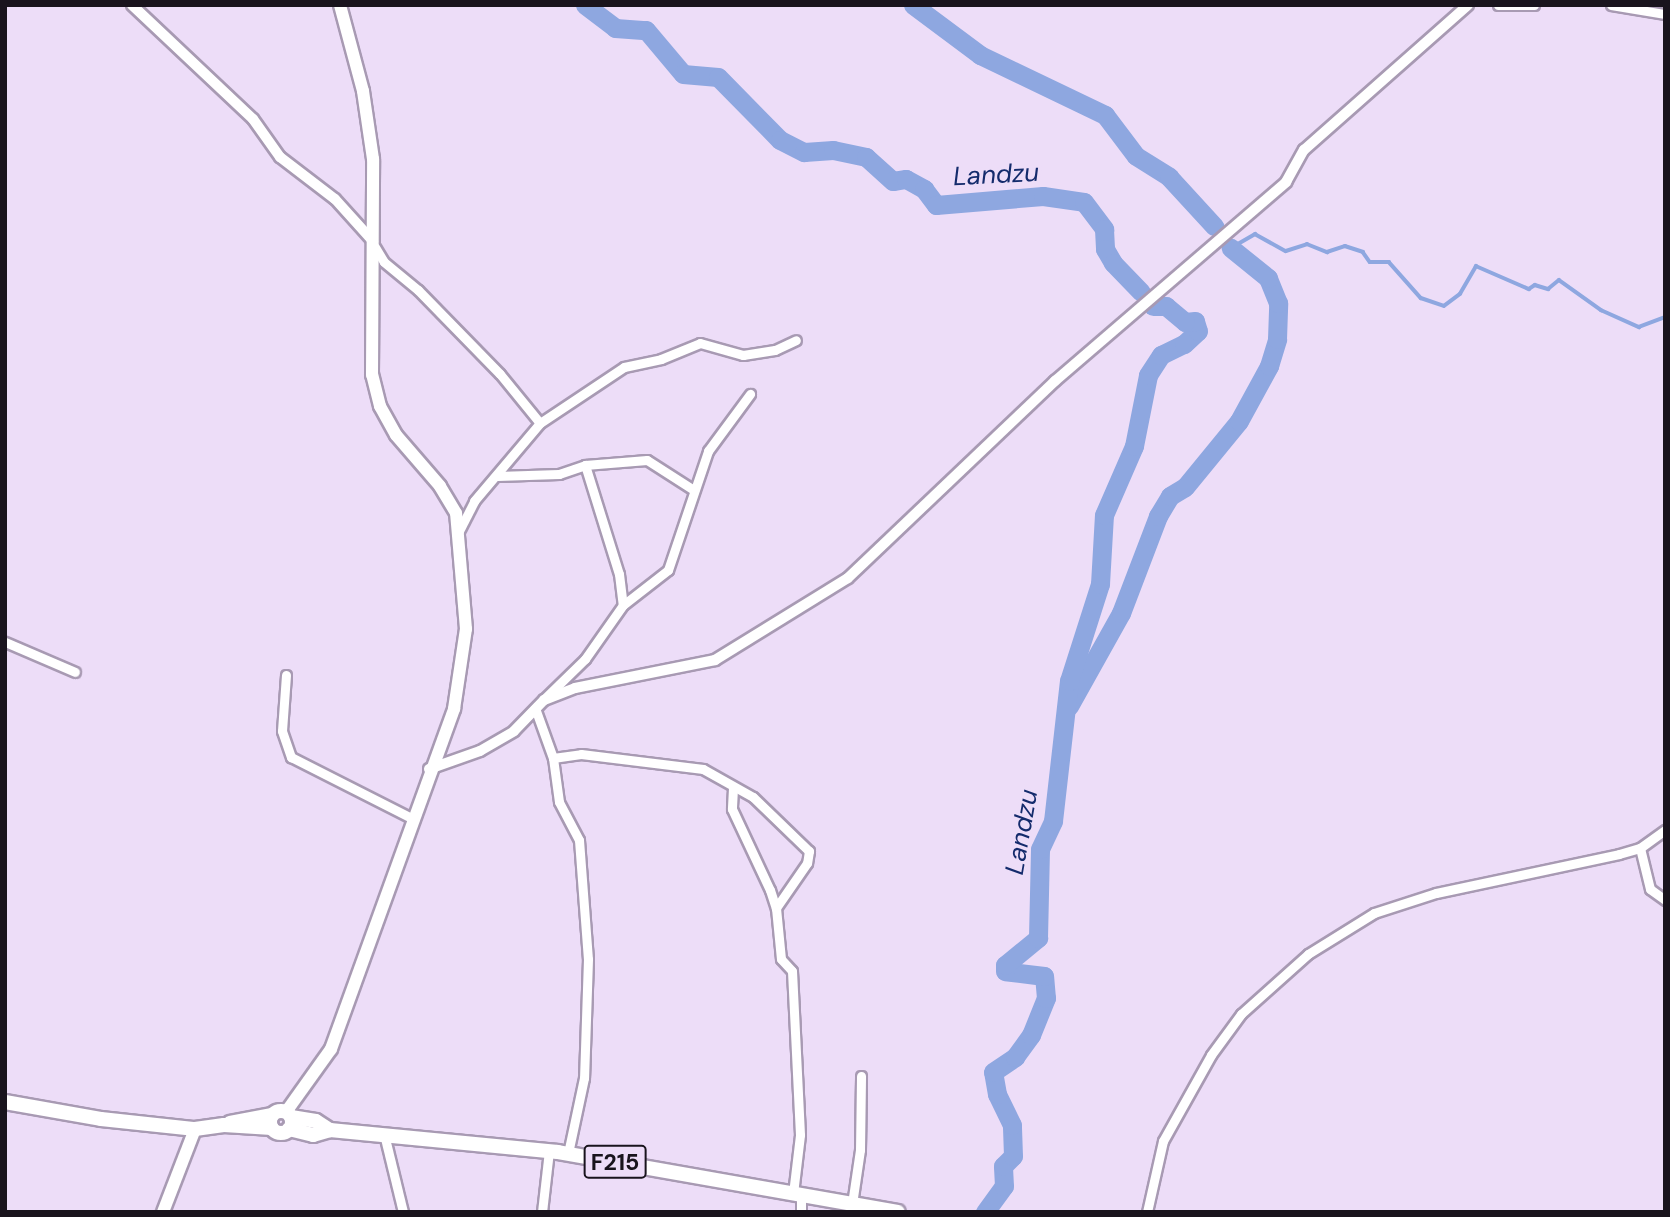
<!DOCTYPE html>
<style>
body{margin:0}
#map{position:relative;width:1670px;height:1217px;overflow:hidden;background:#edddf8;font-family:"DM Sans",sans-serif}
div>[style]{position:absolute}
.stream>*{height:3.5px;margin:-1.75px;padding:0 1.75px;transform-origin:1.75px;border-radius:1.75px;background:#8ea7e0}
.river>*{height:19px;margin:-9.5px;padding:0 9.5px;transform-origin:9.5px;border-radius:9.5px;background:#8ea7e0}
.roads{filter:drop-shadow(2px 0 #a89ab3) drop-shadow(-2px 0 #a89ab3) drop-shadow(0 2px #a89ab3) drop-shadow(0 -2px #a89ab3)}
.minor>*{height:9px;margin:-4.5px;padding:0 4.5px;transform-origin:4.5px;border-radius:4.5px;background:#fff}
.tertiary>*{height:10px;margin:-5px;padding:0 5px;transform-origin:5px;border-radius:5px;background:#fff}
.secondary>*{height:12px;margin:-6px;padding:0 6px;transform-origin:6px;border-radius:6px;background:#fff}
.primary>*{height:14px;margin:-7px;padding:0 7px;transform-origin:7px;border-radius:7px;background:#fff}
.primary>.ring{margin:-7px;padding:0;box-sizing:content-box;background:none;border:14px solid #fff;border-radius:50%}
span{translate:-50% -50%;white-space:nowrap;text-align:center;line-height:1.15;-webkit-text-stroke:7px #edddf8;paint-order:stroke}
.shield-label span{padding:2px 5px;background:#edddf8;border:2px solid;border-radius:5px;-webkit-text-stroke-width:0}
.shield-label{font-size:23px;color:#19141d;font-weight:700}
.water-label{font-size:26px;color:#142b6c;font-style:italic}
.frame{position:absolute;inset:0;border:7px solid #19141d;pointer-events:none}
</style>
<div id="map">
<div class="stream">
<i style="left:1231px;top:248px;width:28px;rotate:-30deg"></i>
<i style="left:1255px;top:234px;width:35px;rotate:29deg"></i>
<i style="left:1286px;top:251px;width:22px;rotate:-18deg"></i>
<i style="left:1307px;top:244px;width:22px;rotate:22deg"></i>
<i style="left:1327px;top:252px;width:19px;rotate:-18deg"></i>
<i style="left:1345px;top:246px;width:19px;rotate:18deg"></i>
<i style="left:1363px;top:252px;width:12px;rotate:55deg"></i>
<i style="left:1370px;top:262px;width:19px"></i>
<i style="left:1389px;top:262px;width:48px;rotate:48.4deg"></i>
<i style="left:1421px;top:298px;width:24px;rotate:19deg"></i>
<i style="left:1444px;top:306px;width:20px;rotate:-37deg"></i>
<i style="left:1460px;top:294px;width:32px;rotate:-60deg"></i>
<i style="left:1476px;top:266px;width:58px;rotate:23.5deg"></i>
<i style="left:1529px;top:289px;width:7px;rotate:-34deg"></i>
<i style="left:1535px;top:285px;width:14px;rotate:17deg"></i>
<i style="left:1548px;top:289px;width:14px;rotate:-39deg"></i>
<i style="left:1559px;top:280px;width:52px;rotate:35.5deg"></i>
<i style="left:1601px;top:310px;width:42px;rotate:24.1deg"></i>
<i style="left:1639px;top:327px;width:28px;rotate:-21deg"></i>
</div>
<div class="river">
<i style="left:585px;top:5px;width:38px;rotate:37deg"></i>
<i style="left:615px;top:28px;width:31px;rotate:4deg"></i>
<i style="left:646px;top:30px;width:57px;rotate:49.9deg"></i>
<i style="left:683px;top:74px;width:35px;rotate:5deg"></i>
<i style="left:718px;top:77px;width:88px;rotate:45.5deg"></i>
<i style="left:780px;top:140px;width:27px;rotate:27deg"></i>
<i style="left:804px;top:152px;width:29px;rotate:-4deg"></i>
<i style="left:833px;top:150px;width:34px;rotate:12deg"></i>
<i style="left:866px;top:157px;width:36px;rotate:42deg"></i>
<i style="left:893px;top:181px;width:13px;rotate:-9deg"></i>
<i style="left:906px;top:179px;width:21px;rotate:29deg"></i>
<i style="left:924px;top:189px;width:20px;rotate:53deg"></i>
<i style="left:936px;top:205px;width:107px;rotate:-4.8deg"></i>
<i style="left:1043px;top:196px;width:41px;rotate:8.3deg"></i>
<i style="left:1084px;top:202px;width:34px;rotate:53deg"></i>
<i style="left:1104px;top:229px;width:20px;rotate:87deg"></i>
<i style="left:1105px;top:249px;width:16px;rotate:60deg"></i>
<i style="left:1113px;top:263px;width:40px;rotate:46deg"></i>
<i style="left:913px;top:5px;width:84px;rotate:36.7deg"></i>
<i style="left:980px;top:55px;width:139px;rotate:25.6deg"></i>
<i style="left:1105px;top:115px;width:51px;rotate:52.9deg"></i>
<i style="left:1136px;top:156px;width:39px;rotate:32deg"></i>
<i style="left:1169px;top:177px;width:67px;rotate:47.4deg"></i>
<i style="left:1069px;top:706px;width:107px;rotate:-60.8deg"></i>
<i style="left:1121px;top:613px;width:104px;rotate:-69.1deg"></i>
<i style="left:1158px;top:516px;width:23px;rotate:-59deg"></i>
<i style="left:1170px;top:496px;width:17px;rotate:-31deg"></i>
<i style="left:1185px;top:487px;width:85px;rotate:-50.7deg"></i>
<i style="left:1239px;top:421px;width:63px;rotate:-61.4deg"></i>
<i style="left:1269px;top:366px;width:28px;rotate:-73deg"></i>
<i style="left:1277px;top:339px;width:36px;rotate:-88deg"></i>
<i style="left:1278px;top:303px;width:27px;rotate:-112deg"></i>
<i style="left:1268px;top:278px;width:48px;rotate:-141deg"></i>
<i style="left:985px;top:1212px;width:32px;rotate:-54deg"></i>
<i style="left:1004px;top:1186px;width:20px;rotate:-93deg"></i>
<i style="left:1003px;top:1166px;width:14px;rotate:-45deg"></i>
<i style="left:1013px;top:1156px;width:31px;rotate:-92deg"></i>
<i style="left:1012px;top:1125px;width:34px;rotate:-116deg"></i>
<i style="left:997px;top:1094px;width:22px;rotate:-100deg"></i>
<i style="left:993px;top:1072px;width:27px;rotate:-34deg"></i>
<i style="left:1015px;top:1057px;width:27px;rotate:-54deg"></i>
<i style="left:1031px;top:1035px;width:40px;rotate:-68deg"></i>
<i style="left:1046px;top:998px;width:22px;rotate:-95deg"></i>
<i style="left:1044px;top:976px;width:39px;rotate:-173deg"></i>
<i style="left:1005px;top:971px;width:6px;rotate:-90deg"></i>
<i style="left:1005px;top:965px;width:43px;rotate:-39.3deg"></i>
<i style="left:1038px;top:938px;width:89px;rotate:-88.7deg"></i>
<i style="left:1040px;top:849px;width:31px;rotate:-65deg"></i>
<i style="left:1053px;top:821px;width:141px;rotate:-83.5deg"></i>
<i style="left:1069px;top:681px;width:102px;rotate:-72.3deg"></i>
<i style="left:1100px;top:584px;width:69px;rotate:-86.7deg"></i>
<i style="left:1104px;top:515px;width:75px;rotate:-66.5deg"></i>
<i style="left:1134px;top:446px;width:72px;rotate:-78.8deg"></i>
<i style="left:1148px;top:375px;width:24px;rotate:-57deg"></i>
<i style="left:1161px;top:355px;width:25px;rotate:-26deg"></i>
<i style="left:1184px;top:344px;width:19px;rotate:-43deg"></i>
<i style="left:1198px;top:331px;width:10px;rotate:-107deg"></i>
<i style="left:1195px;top:321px;width:10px;rotate:174deg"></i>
<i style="left:1185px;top:322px;width:25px;rotate:-140deg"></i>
<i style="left:1166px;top:306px;width:13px;rotate:180deg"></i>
</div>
<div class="roads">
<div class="minor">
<i style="left:1498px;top:5px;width:36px"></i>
<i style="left:1611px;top:5px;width:55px;rotate:9.5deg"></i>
<i style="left:375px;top:247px;width:17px;rotate:59deg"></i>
<i style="left:384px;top:262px;width:44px;rotate:39.5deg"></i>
<i style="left:418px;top:290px;width:117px;rotate:45.7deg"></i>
<i style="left:500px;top:374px;width:63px;rotate:50.8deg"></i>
<i style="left:585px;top:465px;width:114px;rotate:72.7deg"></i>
<i style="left:619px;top:574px;width:31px;rotate:83deg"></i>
<i style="left:497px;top:476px;width:62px;rotate:-1.8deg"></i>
<i style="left:559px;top:474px;width:28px;rotate:-19deg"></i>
<i style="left:585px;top:465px;width:62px;rotate:-4.6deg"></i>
<i style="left:647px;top:460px;width:56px;rotate:32.6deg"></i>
<i style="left:459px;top:531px;width:34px;rotate:-63deg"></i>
<i style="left:474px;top:501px;width:102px;rotate:-49.8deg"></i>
<i style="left:540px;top:423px;width:101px;rotate:-33.7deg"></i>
<i style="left:624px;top:367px;width:38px;rotate:-12deg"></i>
<i style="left:661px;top:359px;width:42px;rotate:-22.3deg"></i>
<i style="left:700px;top:343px;width:45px;rotate:15.6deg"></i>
<i style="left:743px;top:355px;width:32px;rotate:-9deg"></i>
<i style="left:775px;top:350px;width:23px;rotate:-25deg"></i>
<i style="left:5px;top:642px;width:76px;rotate:23.2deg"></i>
<i style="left:286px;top:675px;width:56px;rotate:94.1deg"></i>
<i style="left:282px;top:731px;width:28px;rotate:71deg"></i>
<i style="left:291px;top:757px;width:135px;rotate:26.9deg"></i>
<i style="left:545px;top:698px;width:56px;rotate:-44.3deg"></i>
<i style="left:585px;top:659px;width:66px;rotate:-54.9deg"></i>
<i style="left:623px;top:605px;width:57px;rotate:-37.9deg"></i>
<i style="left:668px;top:570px;width:126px;rotate:-71.4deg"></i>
<i style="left:708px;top:451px;width:71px;rotate:-53.6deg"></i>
<i style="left:535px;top:708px;width:53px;rotate:70.2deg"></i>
<i style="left:553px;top:758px;width:28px;rotate:-8deg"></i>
<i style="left:581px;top:754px;width:123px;rotate:7deg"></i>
<i style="left:703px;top:769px;width:57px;rotate:29.2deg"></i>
<i style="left:753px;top:797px;width:78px;rotate:44deg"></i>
<i style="left:809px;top:851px;width:12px;rotate:99deg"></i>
<i style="left:807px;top:863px;width:55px;rotate:124.6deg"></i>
<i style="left:553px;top:758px;width:44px;rotate:82.2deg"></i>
<i style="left:559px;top:802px;width:43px;rotate:62.2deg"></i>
<i style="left:579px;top:840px;width:119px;rotate:85.7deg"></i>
<i style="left:588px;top:959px;width:119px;rotate:91.9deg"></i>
<i style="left:584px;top:1078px;width:77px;rotate:102deg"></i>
<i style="left:733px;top:788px;width:21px;rotate:93deg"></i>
<i style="left:732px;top:809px;width:89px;rotate:64.9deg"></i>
<i style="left:770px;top:890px;width:19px;rotate:72deg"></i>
<i style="left:776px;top:908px;width:51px;rotate:84.4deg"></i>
<i style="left:781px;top:959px;width:16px;rotate:47deg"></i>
<i style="left:792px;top:971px;width:164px;rotate:87.2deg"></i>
<i style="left:800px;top:1135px;width:59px;rotate:96.8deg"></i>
<i style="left:1640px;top:848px;width:42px;rotate:76.3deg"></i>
<i style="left:1650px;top:889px;width:19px;rotate:36deg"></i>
<i style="left:384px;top:1134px;width:80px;rotate:76.3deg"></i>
<i style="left:852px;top:1204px;width:55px;rotate:-81.6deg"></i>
<i style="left:860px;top:1150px;width:74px;rotate:-89.2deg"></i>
<i style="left:542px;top:1212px;width:61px;rotate:-83.5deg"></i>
<i style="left:801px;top:1212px;width:16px;rotate:-90deg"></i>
<i style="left:1147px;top:1212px;width:73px;rotate:-77.3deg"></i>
<i style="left:1163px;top:1141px;width:98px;rotate:-60.8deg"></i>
<i style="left:1211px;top:1055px;width:51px;rotate:-53.8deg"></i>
<i style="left:1241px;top:1014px;width:90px;rotate:-41.8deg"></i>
<i style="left:1308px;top:954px;width:78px;rotate:-31.8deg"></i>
<i style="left:1374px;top:913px;width:65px;rotate:-17.9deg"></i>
<i style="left:1436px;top:893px;width:187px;rotate:-12deg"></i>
<i style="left:1619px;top:854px;width:22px;rotate:-16deg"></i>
<i style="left:1640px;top:848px;width:31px;rotate:-36deg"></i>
</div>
<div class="tertiary">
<i style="left:132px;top:5px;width:166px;rotate:43.3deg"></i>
<i style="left:253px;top:119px;width:47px;rotate:54.6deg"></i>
<i style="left:280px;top:157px;width:69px;rotate:37.4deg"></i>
<i style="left:335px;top:199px;width:57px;rotate:47.9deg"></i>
<i style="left:429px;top:769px;width:54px;rotate:-19.4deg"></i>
<i style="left:480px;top:751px;width:39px;rotate:-30deg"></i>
<i style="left:514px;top:731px;width:43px;rotate:-45.9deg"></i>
<i style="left:544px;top:700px;width:33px;rotate:-21deg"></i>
<i style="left:575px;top:688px;width:143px;rotate:-11.3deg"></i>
<i style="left:715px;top:660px;width:156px;rotate:-31.7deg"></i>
<i style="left:848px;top:578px;width:286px;rotate:-43.6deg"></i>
<i style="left:1055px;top:381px;width:305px;rotate:-40.7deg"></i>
<i style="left:1286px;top:182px;width:37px;rotate:-61deg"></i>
<i style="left:1304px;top:150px;width:219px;rotate:-41.5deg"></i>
</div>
<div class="secondary">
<i style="left:286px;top:1112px;width:77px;rotate:-54.5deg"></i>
<i style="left:331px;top:1049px;width:362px;rotate:-70.1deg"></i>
<i style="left:454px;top:709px;width:81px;rotate:-81.5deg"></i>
<i style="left:466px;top:629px;width:116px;rotate:-94.9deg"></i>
<i style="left:456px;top:513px;width:31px;rotate:-121deg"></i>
<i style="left:440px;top:486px;width:67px;rotate:-130.8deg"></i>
<i style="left:396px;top:435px;width:33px;rotate:-119deg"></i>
<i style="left:380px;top:406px;width:32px;rotate:-104deg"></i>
<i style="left:372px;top:375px;width:216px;rotate:-89.7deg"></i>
<i style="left:373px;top:159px;width:69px;rotate:-98.4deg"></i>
<i style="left:363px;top:91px;width:89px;rotate:-105deg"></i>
<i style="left:163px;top:1212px;width:89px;rotate:-68.9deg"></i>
</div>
<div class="primary">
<i style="left:5px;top:1102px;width:97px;rotate:10deg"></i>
<i style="left:101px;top:1119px;width:95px;rotate:6.1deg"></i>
<i style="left:195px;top:1129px;width:29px;rotate:-8deg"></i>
<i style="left:224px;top:1125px;width:48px;rotate:3.6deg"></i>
<i class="ring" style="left:270px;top:1111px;width:8px;height:8px"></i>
<i style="left:291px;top:1117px;width:25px;rotate:9deg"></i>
<i style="left:316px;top:1121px;width:17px;rotate:33deg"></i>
<i style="left:330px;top:1130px;width:229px;rotate:5.5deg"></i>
<i style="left:558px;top:1152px;width:345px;rotate:10deg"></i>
<i style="left:230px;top:1123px;width:43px;rotate:-10.8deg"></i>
<i style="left:289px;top:1129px;width:25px;rotate:14deg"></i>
<i style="left:313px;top:1135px;width:18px;rotate:-16deg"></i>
</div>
</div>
<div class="shield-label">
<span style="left:615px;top:1162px">F215</span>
</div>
<div class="water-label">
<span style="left:996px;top:175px;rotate:-3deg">Landzu</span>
<span style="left:1022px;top:832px;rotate:-80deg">Landzu</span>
</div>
<div class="frame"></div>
</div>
